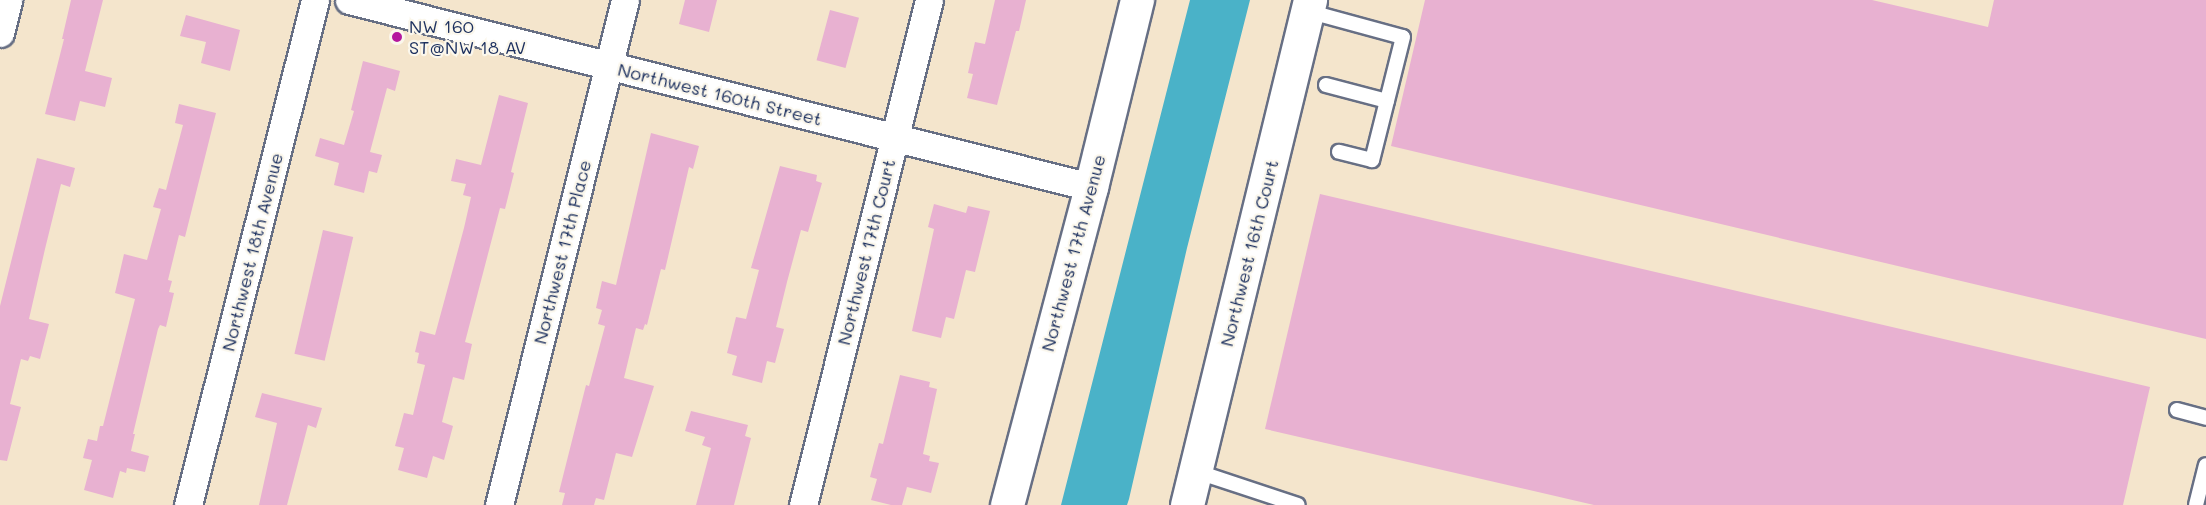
<!DOCTYPE html>
<style>
body{margin:0}
#map{position:relative;width:2206px;height:505px;overflow:hidden;background:#f4e5cc;font-family:Mali,sans-serif}
div>[style]{position:absolute}
.water>*{inset:0;background:#4ab2c8}
.building>*{inset:0;background:#e8b1d1;transform-origin:0 0}
.roads{filter:drop-shadow(2px 0 #676f84) drop-shadow(-2px 0 #676f84) drop-shadow(0 2px #676f84) drop-shadow(0 -2px #676f84)}
.service>*{height:14px;margin:-7px;padding:0 7px;transform-origin:7px;border-radius:7px;background:#fff}
.minor>*{height:27px;margin:-13.5px;padding:0 13.5px;transform-origin:13.5px;border-radius:13.5px;background:#fff}
.tertiary>*{height:33px;margin:-16.5px;padding:0 16.5px;transform-origin:16.5px;border-radius:16.5px;background:#fff}
.dots>*{width:16px;height:16px;translate:-50% -50%;box-sizing:border-box;border:3px solid #fbf7ec;border-radius:50%}
span{translate:-50% -50%;white-space:nowrap;text-align:center;line-height:1.15;-webkit-text-stroke:4.5px #fbf7ec;paint-order:stroke}
.poi-label{font-size:18px;color:#1b2f5e}
.left{translate:0 -50%;text-align:left}
.street-label{font-size:18px;color:#1b2f5e}
</style>
<div id="map">
<div class="water">
<i style="clip-path:polygon(1190px 0,1250px 0,1187px 248px,1129px 499px,1127px 505px,1061px 505px)"></i>
</div>
<div class="building">
<i style="clip-path:polygon(71px 0,103px 0,85px 71px,112px 78px,105px 107px,80px 101px,75px 121px,45px 114px,64px 39px,62px 39px)"></i>
<i style="clip-path:polygon(685px 0,717px 0,709px 32px,679px 24px)"></i>
<i style="clip-path:polygon(995px 0,1026px 0,1019px 31px,1016px 31px,997px 105px,967px 98px,973px 74px,968px 73px,975px 42px,985px 44px)"></i>
<i style="clip-path:polygon(1425px 0,1872px 0,1988px 27px,1994px 0,2206px 0,2206px 339px,1391px 146px)"></i>
<i style="left:830px;top:10px;width:30px;height:52px;rotate:15deg"></i>
<i style="clip-path:polygon(186px 15px,240px 30px,230px 71px,201px 63px,206px 42px,180px 36px)"></i>
<i style="clip-path:polygon(363px 61px,400px 71px,395px 91px,387px 88px,370px 152px,382px 155px,377px 173px,369px 171px,364px 193px,334px 185px,339px 163px,315px 156px,320px 138px,344px 145px,354px 111px,351px 110px)"></i>
<i style="clip-path:polygon(499px 95px,528px 103px,511px 172px,514px 173px,505px 209px,500px 208px,465px 342px,472px 344px,464px 380px,453px 377px,442px 422px,453px 426px,444px 460px,433px 456px,427px 478px,398px 470px,404px 448px,395px 446px,404px 413px,413px 415px,425px 365px,417px 363px,419px 353px,415px 352px,420px 331px,435px 335px,464px 228px,471px 197px,463px 195px,466px 184px,451px 181px,456px 159px,481px 165px)"></i>
<i style="clip-path:polygon(179px 104px,216px 113px,185px 237px,179px 235px,168px 280px,172px 281px,169px 292px,174px 293px,166px 327px,160px 325px,158px 329px,133px 434px,135px 434px,131px 451px,149px 456px,145px 472px,127px 468px,126px 473px,120px 471px,113px 498px,84px 490px,92px 460px,83px 458px,88px 439px,97px 441px,100px 426px,103px 426px,135px 299px,115px 293px,124px 254px,147px 260px,161px 209px,153px 207px,159px 188px,166px 190px,183px 125px,175px 123px)"></i>
<i style="clip-path:polygon(651px 133px,699px 146px,693px 169px,689px 167px,665px 270px,661px 269px,647px 325px,645px 324px,643px 330px,636px 328px,624px 378px,654px 386px,632px 457px,616px 453px,604px 500px,596px 498px,594px 505px,562px 505px,565px 493px,559px 492px,586px 385px,589px 386px,605px 326px,598px 324px,602px 310px,596px 308px,602px 281px,616px 285px)"></i>
<i style="clip-path:polygon(37px 158px,75px 168px,70px 187px,61px 184px,45px 249px,29px 319px,49px 324px,40px 359px,30px 356px,28px 361px,21px 359px,10px 404px,21px 407px,7px 461px,0 460px,0 306px)"></i>
<i style="clip-path:polygon(780px 166px,817px 175px,816px 181px,822px 183px,808px 232px,801px 230px,787px 282px,776px 327px,784px 329px,775px 363px,767px 361px,762px 383px,732px 375px,737px 356px,727px 353px,736px 317px,746px 319px,759px 270px,751px 268px)"></i>
<i style="clip-path:polygon(1320px 194px,2150px 387px,2123px 505px,1594px 505px,1265px 429px)"></i>
<i style="clip-path:polygon(934px 204px,966px 213px,968px 206px,990px 211px,975px 272px,966px 270px,954px 319px,946px 317px,941px 338px,912px 331px,934px 229px,928px 227px)"></i>
<i style="left:323px;top:230px;width:31px;height:127px;rotate:13deg"></i>
<i style="clip-path:polygon(900px 375px,930px 382px,929px 387px,937px 389px,923px 454px,930px 456px,929px 461px,939px 463px,931px 493px,907px 487px,902px 505px,891px 505px,871px 500px,877px 479px,870px 477px,879px 443px,883px 444px)"></i>
<i style="clip-path:polygon(262px 393px,322px 408px,316px 428px,308px 425px,287px 505px,259px 505px,277px 423px,255px 417px)"></i>
<i style="clip-path:polygon(691px 411px,748px 425px,745px 436px,751px 438px,734px 505px,696px 505px,711px 448px,702px 445px,705px 437px,685px 431px)"></i>
</div>
<div class="roads">
<div class="service">
<i style="left:1307px;top:11px;width:99px;rotate:15.2deg"></i>
<i style="left:1403px;top:37px;width:127px;rotate:104.1deg"></i>
<i style="left:1372px;top:160px;width:34px;rotate:-166deg"></i>
<i style="left:1326px;top:85px;width:63px;rotate:14.7deg"></i>
<i style="left:2177px;top:410px;width:30px;rotate:15deg"></i>
<i style="left:1195px;top:471px;width:108px;rotate:18.3deg"></i>
<i style="left:2196px;top:505px;width:41px;rotate:-76deg"></i>
</div>
<div class="minor">
<i style="left:349px;top:0;width:765px;rotate:14.15deg"></i>
<i style="left:0;top:33px;width:34px;rotate:-76deg"></i>
<i style="left:188px;top:505px;width:521px;rotate:-75.88deg"></i>
<i style="left:499px;top:505px;width:520px;rotate:-75.99deg"></i>
<i style="left:803px;top:505px;width:520px;rotate:-75.99deg"></i>
</div>
<div class="tertiary">
<i style="left:1007px;top:505px;width:329px;rotate:-75.2deg"></i>
<i style="left:1091px;top:187px;width:193px;rotate:-76.2deg"></i>
<i style="left:1187px;top:505px;width:520px;rotate:-76.31deg"></i>
</div>
</div>
<div class="dots">
<i style="left:397px;top:37px;background:#b5179e"></i>
</div>
<div class="poi-label">
<span class="left" style="left:409px;top:37px">NW 160<br>ST@NW 18 AV</span>
</div>
<div class="street-label">
<span style="left:720px;top:94px;rotate:14deg">Northwest 160th Street</span>
<span style="left:252px;top:252px;rotate:-76deg">Northwest 18th Avenue</span>
<span style="left:562px;top:252px;rotate:-76deg">Northwest 17th Place</span>
<span style="left:866px;top:252px;rotate:-76deg">Northwest 17th Court</span>
<span style="left:1073px;top:253px;rotate:-75deg">Northwest 17th Avenue</span>
<span style="left:1249px;top:253px;rotate:-76deg">Northwest 16th Court</span>
</div>
</div>
